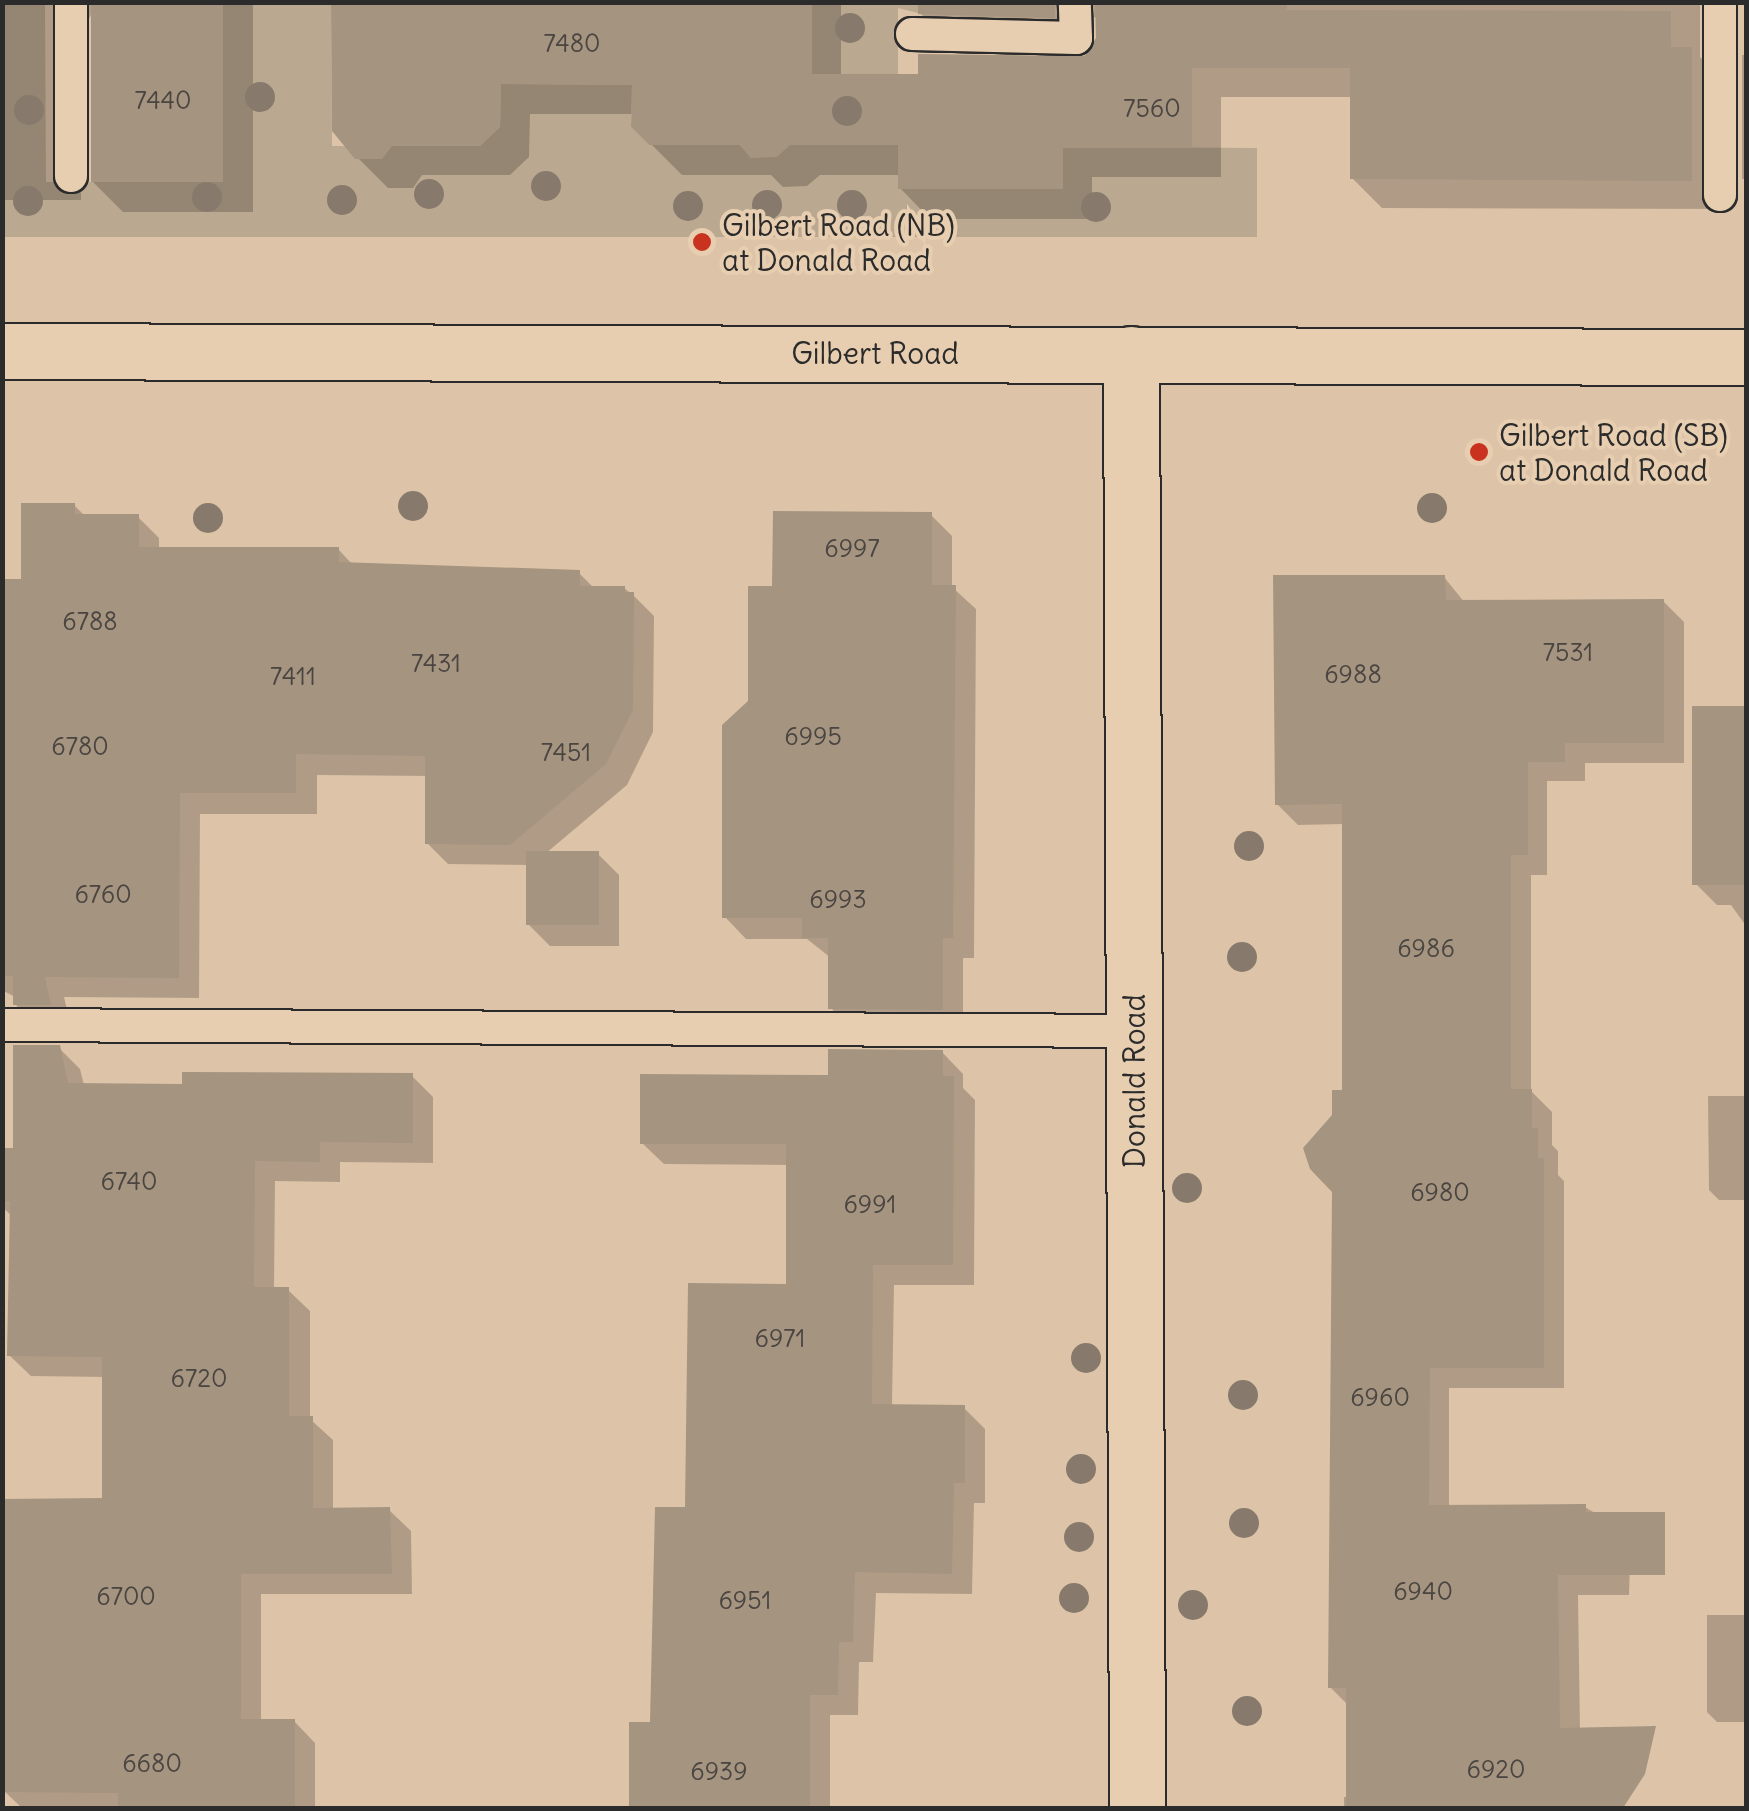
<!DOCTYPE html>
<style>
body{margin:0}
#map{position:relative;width:1749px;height:1811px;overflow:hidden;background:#ddc4a8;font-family:Delius,sans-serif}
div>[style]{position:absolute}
.green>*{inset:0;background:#bba890}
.shadow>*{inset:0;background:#0003;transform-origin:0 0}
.building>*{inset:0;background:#a59480;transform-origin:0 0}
.roads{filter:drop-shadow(2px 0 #2b2b2b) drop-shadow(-2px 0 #2b2b2b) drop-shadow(0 2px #2b2b2b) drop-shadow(0 -2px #2b2b2b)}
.service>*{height:32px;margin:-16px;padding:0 16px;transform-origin:16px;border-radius:16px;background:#e8ceb0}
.minor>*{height:55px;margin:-27.5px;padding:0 27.5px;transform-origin:27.5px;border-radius:27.5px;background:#e8ceb0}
.secondary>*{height:55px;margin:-27.5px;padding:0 27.5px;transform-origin:27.5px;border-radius:27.5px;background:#e8ceb0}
.trees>*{width:30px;height:30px;margin:-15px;border-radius:50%;background:#877a6c}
.dots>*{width:28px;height:28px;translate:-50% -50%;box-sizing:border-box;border:5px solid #e8ceb0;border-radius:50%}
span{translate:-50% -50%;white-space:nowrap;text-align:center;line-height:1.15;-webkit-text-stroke:8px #e8ceb0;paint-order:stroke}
.number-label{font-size:25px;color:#4a4540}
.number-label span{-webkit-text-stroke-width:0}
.poi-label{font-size:30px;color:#2b2b2b}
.left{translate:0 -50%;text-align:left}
.street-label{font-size:30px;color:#2b2b2b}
.frame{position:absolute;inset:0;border:5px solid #2b2b2b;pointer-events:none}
</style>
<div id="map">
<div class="green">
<i style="clip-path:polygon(918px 2px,918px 13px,898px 8px,898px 189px,1062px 189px,1063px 110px,1111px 147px,1257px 148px,1257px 237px,3px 237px,2px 3px,45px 3px,46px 182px,223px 182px,223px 3px,331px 3px,332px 146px,480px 146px,500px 127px,501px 84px,632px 85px,631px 127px,649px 145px,740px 145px,751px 158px,790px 145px,812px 145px,812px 3px)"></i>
</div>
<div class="shadow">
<i style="clip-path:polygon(2px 2px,253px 2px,253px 212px,123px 212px,92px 181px,93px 11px,81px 34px,81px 200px,2px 200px)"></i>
<i style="clip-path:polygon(334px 2px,841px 2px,841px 76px,921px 76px,1076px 61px,1096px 48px,1097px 16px,1087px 22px,950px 43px,920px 13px,920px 2px,1700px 2px,1700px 57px,1729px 85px,1729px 209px,1382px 208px,1352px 178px,1352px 97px,1221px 97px,1221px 177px,1092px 177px,1092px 219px,930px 219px,900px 188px,900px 175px,820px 175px,807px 186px,783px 187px,771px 175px,682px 175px,633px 126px,633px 114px,530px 114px,529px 157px,510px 175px,422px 175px,413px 188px,388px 188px,357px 157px)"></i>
<i style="left:1742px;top:55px;width:4px;height:124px"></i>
<i style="clip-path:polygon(74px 505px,86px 517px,138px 517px,159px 538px,159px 549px,338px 549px,353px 565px,579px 573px,594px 588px,624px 588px,633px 595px,654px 616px,653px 732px,627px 785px,545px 854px,598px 854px,619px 875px,619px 946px,550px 946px,528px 924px,528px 865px,448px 864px,427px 843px,427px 776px,317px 775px,317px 814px,200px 814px,199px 998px,64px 997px,71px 1026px,36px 1025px,15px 1004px,15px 997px,2px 990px,2px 909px,23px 581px)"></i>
<i style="clip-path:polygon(931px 515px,952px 536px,952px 587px,976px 609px,974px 958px,963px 958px,963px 1030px,852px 1030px,831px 1008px,831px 958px,807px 939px,746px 939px,725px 917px,751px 703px,774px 588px)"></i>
<i style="clip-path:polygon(1444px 577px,1465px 603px,1663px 601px,1684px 622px,1684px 763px,1585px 763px,1585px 781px,1547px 781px,1547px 875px,1531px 875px,1531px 1091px,1552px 1112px,1552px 1145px,1558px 1151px,1558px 1175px,1564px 1181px,1564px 1388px,1449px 1388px,1449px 1507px,1585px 1507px,1631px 1535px,1629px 1595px,1578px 1595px,1580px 1730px,1624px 1750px,1622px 1808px,1344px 1808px,1344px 1797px,1349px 1797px,1349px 1706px,1330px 1687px,1335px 1116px,1344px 1092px,1344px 824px,1298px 825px,1277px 804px)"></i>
<i style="clip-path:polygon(1695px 708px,1746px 708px,1746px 926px,1731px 905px,1717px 905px,1696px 884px)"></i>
<i style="clip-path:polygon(59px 1048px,80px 1069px,84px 1085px,185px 1087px,412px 1076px,433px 1097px,433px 1163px,340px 1162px,340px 1182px,275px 1181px,274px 1290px,288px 1290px,310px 1311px,310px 1419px,333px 1440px,333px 1510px,389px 1510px,411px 1531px,412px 1594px,261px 1594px,261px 1721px,294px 1721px,315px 1743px,315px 1808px,22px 1808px,4px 1791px,105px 1501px,105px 1377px,31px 1376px,9px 1355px,12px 1216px,2px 1207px,2px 1150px,15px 1150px)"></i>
<i style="clip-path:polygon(942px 1052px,963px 1074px,963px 1088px,975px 1100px,974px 1285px,894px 1285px,892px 1407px,964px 1408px,985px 1429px,985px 1503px,974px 1503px,972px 1594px,876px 1593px,873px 1662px,859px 1662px,858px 1715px,830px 1715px,830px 1808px,631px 1808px,632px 1725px,652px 1725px,687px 1510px,788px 1286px,788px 1165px,664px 1164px,642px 1143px,831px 1078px)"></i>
<i style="clip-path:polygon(1708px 1096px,1746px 1096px,1746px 1200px,1719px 1200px,1709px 1190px)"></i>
<i style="clip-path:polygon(1707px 1615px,1746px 1615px,1746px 1722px,1717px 1722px,1707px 1712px)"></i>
</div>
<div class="building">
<i style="left:91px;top:2px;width:132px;height:180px"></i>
<i style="clip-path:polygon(331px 2px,812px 2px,812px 74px,918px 74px,918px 54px,1085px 56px,1096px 38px,1095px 2px,1287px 2px,1287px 10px,1671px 11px,1671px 47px,1692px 47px,1692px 181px,1350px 179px,1350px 68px,1192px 68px,1192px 148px,1063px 148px,1063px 189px,898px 189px,898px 145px,790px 145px,777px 157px,751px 158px,740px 145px,649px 145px,631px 127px,632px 85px,501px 84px,500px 127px,480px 146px,392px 146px,382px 159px,355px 159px,332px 131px)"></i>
<i style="clip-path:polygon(918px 2px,1055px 2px,1055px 18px,918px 14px)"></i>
<i style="clip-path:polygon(21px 503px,75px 503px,75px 514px,139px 514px,139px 547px,339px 547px,339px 562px,580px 570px,580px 586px,625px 586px,625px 592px,634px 592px,633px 710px,606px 764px,510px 845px,425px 844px,425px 756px,296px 754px,296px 793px,180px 793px,179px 978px,45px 977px,51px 1005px,13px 1005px,13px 976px,2px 976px,2px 579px,21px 579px)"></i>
<i style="clip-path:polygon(773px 511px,932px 512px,932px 585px,956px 585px,953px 938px,943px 938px,943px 1010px,828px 1009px,828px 938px,802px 938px,802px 918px,722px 918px,722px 725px,748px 701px,748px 586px,772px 586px)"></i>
<i style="clip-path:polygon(1273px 575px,1445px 575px,1446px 600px,1664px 599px,1664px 743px,1565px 743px,1565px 762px,1528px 762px,1528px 855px,1511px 855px,1511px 1089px,1532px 1089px,1532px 1128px,1538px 1128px,1538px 1158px,1544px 1158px,1544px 1368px,1430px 1368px,1429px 1505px,1586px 1504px,1586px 1512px,1665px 1512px,1665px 1575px,1558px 1575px,1560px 1728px,1656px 1726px,1645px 1774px,1623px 1808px,1346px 1808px,1346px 1688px,1328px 1688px,1332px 1192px,1310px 1169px,1303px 1148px,1332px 1115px,1332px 1090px,1342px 1090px,1342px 804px,1275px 805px)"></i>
<i style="left:1692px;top:706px;width:54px;height:179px"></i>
<i style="left:526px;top:851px;width:73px;height:74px"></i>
<i style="clip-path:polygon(13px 1045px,60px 1045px,68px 1083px,182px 1084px,182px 1072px,413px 1073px,413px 1143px,320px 1142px,320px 1162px,255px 1161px,254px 1287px,289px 1287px,289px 1416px,313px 1416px,313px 1508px,390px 1507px,392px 1574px,241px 1574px,241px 1719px,295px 1719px,295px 1808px,118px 1808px,118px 1793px,2px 1792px,2px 1499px,102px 1498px,102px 1357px,7px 1356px,10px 1201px,2px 1201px,2px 1148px,13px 1148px)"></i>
<i style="clip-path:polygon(828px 1049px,943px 1050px,943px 1076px,954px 1076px,953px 1265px,873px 1265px,872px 1404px,965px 1405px,965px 1483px,954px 1483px,952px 1574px,855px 1572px,853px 1642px,839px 1642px,838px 1695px,810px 1695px,810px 1808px,629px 1808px,629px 1722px,650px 1722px,655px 1507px,685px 1507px,688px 1283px,786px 1284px,786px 1144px,640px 1144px,640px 1074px,828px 1075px)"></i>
</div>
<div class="roads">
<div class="service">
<i style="left:71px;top:2px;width:174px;rotate:90deg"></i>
<i style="left:1720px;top:2px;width:193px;rotate:90deg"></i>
<i style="left:912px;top:34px;width:164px;rotate:1.4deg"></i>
<i style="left:1076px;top:38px;width:36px;rotate:-92deg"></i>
<i style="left:2px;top:1025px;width:1131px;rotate:0.3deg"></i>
</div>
<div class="minor">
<i style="left:1131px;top:354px;width:1454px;rotate:89.76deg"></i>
</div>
<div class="secondary">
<i style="left:2px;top:351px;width:1744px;rotate:0.2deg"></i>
</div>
</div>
<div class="trees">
<i style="left:850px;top:28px"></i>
<i style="left:260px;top:97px"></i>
<i style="left:29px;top:110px"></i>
<i style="left:847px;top:111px"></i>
<i style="left:546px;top:186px"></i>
<i style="left:429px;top:194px"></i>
<i style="left:207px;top:197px"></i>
<i style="left:342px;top:200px"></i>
<i style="left:28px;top:201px"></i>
<i style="left:767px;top:205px"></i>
<i style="left:852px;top:205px"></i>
<i style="left:688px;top:206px"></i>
<i style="left:1096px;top:207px"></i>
<i style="left:413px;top:506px"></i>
<i style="left:1432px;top:508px"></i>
<i style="left:208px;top:518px"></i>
<i style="left:1249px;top:846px"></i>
<i style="left:1242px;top:957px"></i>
<i style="left:1187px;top:1188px"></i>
<i style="left:1086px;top:1358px"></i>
<i style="left:1243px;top:1395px"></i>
<i style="left:1081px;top:1469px"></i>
<i style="left:1244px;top:1523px"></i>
<i style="left:1079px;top:1537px"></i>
<i style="left:1074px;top:1598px"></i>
<i style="left:1193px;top:1605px"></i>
<i style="left:1247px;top:1711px"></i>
</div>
<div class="dots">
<i style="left:702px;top:242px;background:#c8321e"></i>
<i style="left:1479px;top:452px;background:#c8321e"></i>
</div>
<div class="number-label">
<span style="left:572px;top:43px">7480</span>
<span style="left:163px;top:100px">7440</span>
<span style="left:1152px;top:108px">7560</span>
<span style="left:852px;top:548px">6997</span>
<span style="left:90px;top:621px">6788</span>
<span style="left:1568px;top:652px">7531</span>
<span style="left:436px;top:663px">7431</span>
<span style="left:1353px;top:674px">6988</span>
<span style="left:293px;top:676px">7411</span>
<span style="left:813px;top:736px">6995</span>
<span style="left:80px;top:746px">6780</span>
<span style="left:566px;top:752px">7451</span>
<span style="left:103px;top:894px">6760</span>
<span style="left:838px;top:899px">6993</span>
<span style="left:1426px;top:948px">6986</span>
<span style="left:129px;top:1181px">6740</span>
<span style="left:1440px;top:1192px">6980</span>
<span style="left:870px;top:1204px">6991</span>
<span style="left:780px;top:1338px">6971</span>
<span style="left:199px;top:1378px">6720</span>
<span style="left:1380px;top:1397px">6960</span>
<span style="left:1423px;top:1591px">6940</span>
<span style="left:126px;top:1596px">6700</span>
<span style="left:745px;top:1600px">6951</span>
<span style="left:152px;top:1763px">6680</span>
<span style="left:1496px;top:1769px">6920</span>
<span style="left:719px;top:1771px">6939</span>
</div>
<div class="poi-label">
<span class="left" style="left:722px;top:242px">Gilbert Road (NB)<br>at Donald Road</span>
<span class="left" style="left:1499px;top:452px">Gilbert Road (SB)<br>at Donald Road</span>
</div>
<div class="street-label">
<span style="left:875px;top:353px">Gilbert Road</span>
<span style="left:1134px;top:1081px;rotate:-90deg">Donald Road</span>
</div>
<div class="frame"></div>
</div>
